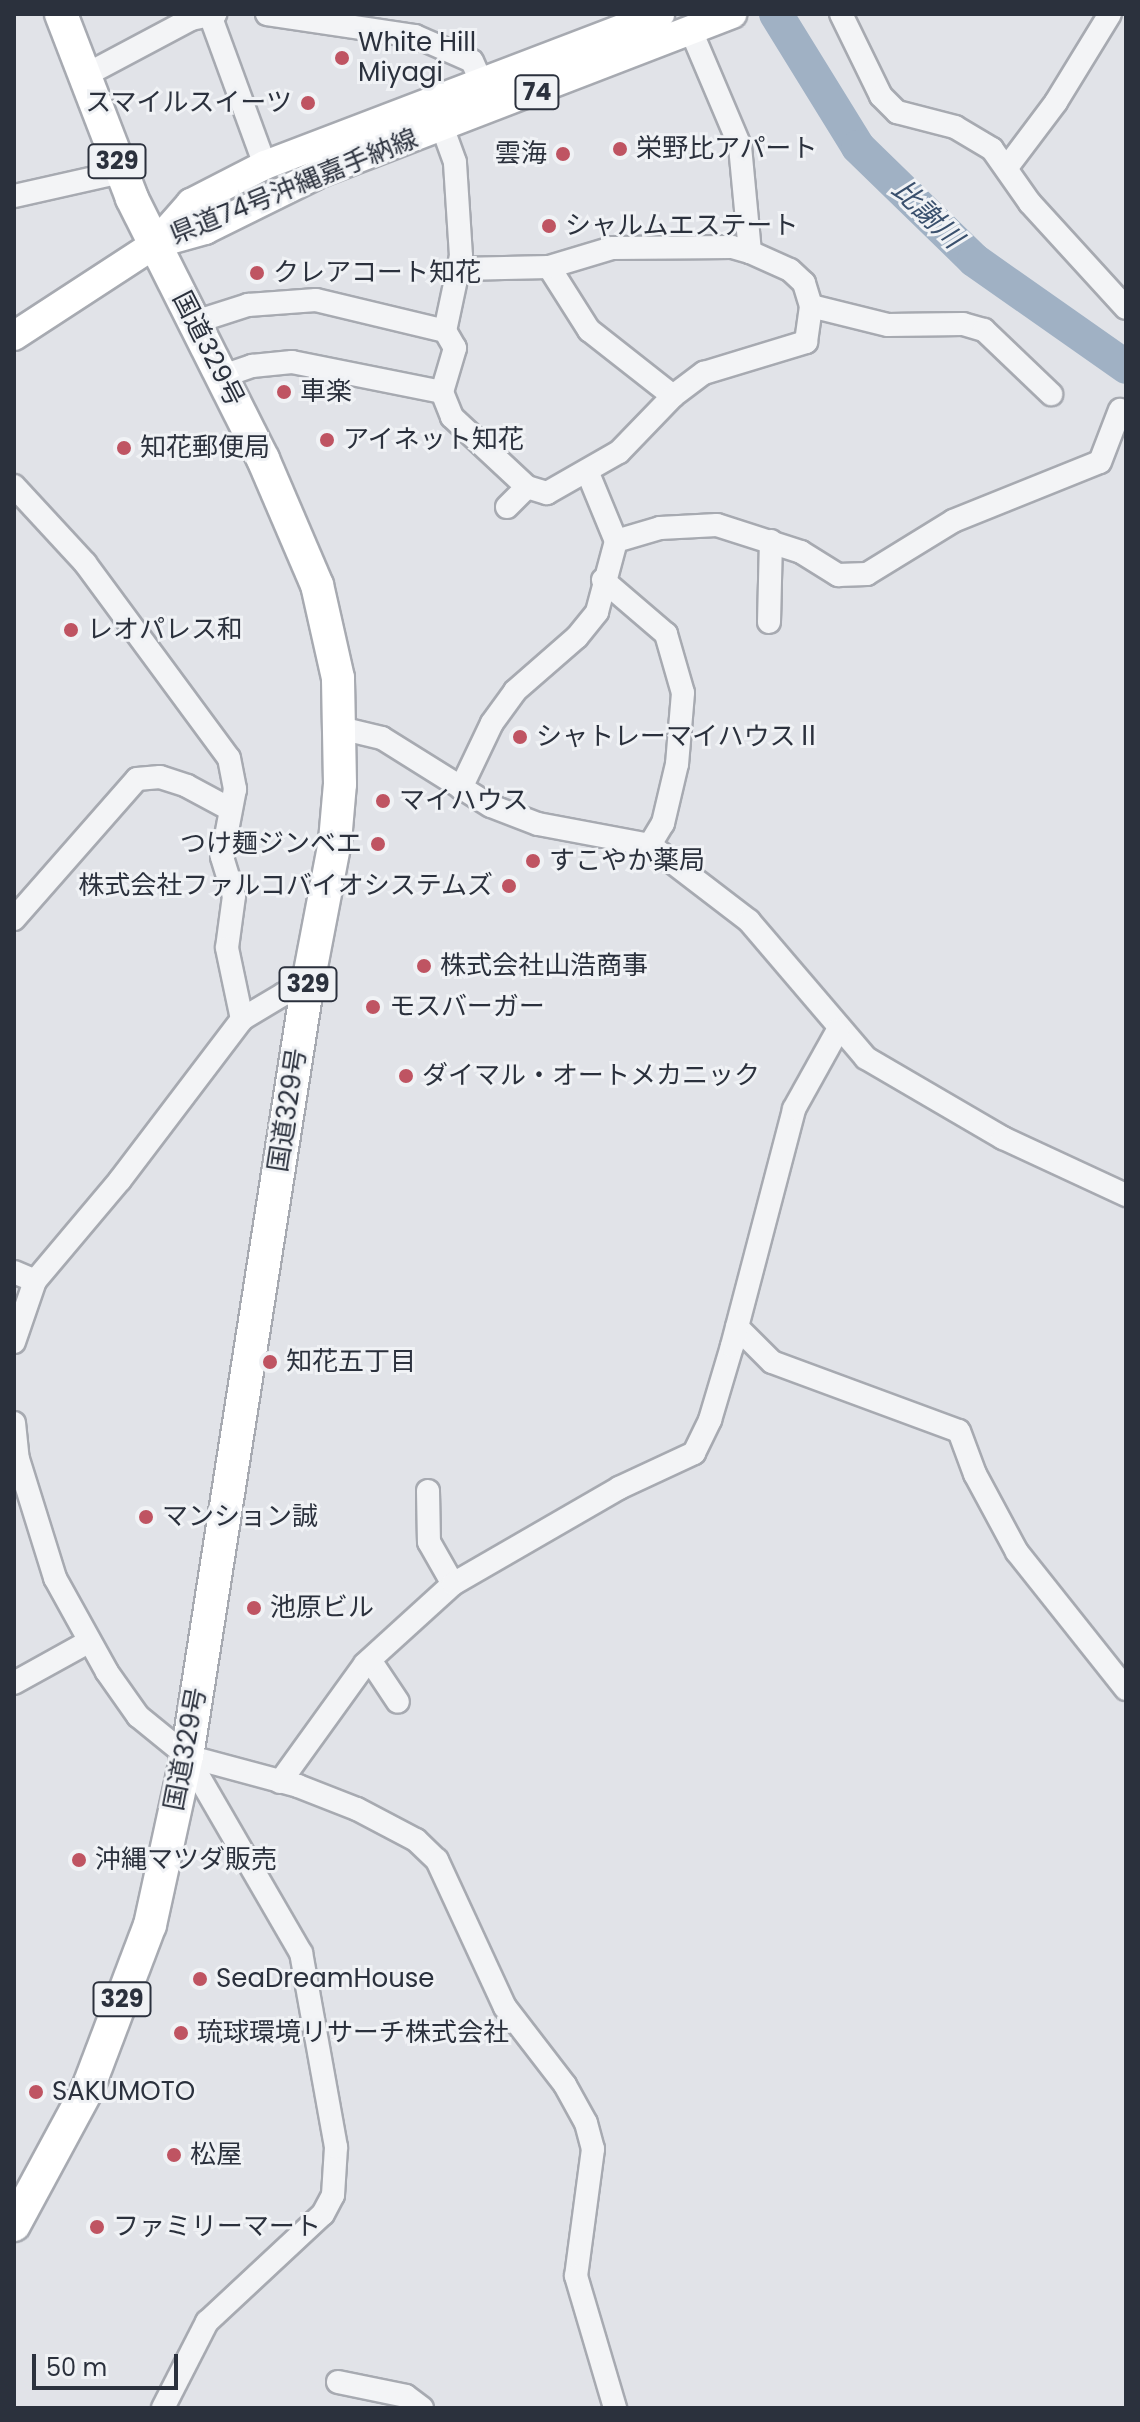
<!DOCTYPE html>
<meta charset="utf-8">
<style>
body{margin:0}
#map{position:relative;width:1140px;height:2422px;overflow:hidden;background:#e1e3e8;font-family:Poppins,"Noto Sans JP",sans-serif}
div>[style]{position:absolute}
.river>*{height:34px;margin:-17px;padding:0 17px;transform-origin:17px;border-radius:17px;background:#a0b1c4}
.roads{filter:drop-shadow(2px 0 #a7aab1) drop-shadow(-2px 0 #a7aab1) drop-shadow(0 2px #a7aab1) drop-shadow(0 -2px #a7aab1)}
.minor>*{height:22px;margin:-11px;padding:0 11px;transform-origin:11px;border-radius:11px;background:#f3f4f6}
.major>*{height:28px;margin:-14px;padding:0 14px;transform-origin:14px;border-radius:14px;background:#fff}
.highway>*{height:32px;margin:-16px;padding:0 16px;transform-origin:16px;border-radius:16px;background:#fff}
.dots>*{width:22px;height:22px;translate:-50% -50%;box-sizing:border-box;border:4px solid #f0f2f5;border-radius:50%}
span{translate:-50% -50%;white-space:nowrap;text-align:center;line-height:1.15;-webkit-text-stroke:6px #f0f2f5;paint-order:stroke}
.shield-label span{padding:2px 6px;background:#f0f2f5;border:2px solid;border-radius:6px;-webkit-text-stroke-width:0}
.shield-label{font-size:24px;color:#2b313d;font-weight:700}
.poi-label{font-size:26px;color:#2b313d}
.left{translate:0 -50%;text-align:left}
.right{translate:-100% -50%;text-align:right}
.street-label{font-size:26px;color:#2b313d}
.water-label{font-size:28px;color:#3a506d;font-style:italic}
.frame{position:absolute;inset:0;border:16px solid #2b313d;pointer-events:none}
.scale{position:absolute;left:32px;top:2354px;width:146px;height:36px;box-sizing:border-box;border:4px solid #2b313d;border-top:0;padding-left:10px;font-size:24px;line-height:28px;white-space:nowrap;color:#2b313d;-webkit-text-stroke:6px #f0f2f5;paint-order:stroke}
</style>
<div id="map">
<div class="river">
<i style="left:776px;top:14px;width:156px;rotate:58.3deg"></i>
<i style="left:858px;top:147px;width:162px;rotate:44.2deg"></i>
<i style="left:974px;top:260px;width:186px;rotate:35.1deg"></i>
</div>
<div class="roads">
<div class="minor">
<i style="left:267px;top:14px;width:150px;rotate:8.5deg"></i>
<i style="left:415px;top:36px;width:62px;rotate:23.7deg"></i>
<i style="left:472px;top:61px;width:22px;rotate:66deg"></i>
<i style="left:841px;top:14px;width:91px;rotate:64deg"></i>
<i style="left:881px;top:96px;width:23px;rotate:45deg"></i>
<i style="left:897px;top:112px;width:60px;rotate:14.5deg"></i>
<i style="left:955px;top:127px;width:43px;rotate:30.7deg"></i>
<i style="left:992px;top:149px;width:66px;rotate:54.9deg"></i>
<i style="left:1030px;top:203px;width:142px;rotate:47.6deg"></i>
<i style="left:210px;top:15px;width:160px;rotate:69.9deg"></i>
<i style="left:82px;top:77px;width:123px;rotate:-28deg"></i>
<i style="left:191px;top:19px;width:25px;rotate:-12deg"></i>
<i style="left:1008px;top:166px;width:80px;rotate:-53.1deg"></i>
<i style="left:1056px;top:102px;width:103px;rotate:-58.5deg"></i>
<i style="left:14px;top:196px;width:110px;rotate:-12.6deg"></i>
<i style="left:549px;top:267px;width:75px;rotate:57.6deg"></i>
<i style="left:589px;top:330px;width:107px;rotate:38.2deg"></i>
<i style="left:460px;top:269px;width:89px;rotate:-1.3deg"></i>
<i style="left:549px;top:267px;width:66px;rotate:-16.8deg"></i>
<i style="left:612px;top:248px;width:120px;rotate:-0.5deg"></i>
<i style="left:732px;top:247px;width:19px;rotate:16deg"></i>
<i style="left:811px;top:306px;width:79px;rotate:13.9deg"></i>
<i style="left:888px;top:325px;width:75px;rotate:-0.8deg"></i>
<i style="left:963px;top:324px;width:22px;rotate:16deg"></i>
<i style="left:984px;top:330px;width:93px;rotate:43.7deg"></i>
<i style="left:195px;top:322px;width:56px;rotate:-17.8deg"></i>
<i style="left:248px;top:305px;width:68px;rotate:-4.2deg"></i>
<i style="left:316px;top:300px;width:133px;rotate:13.5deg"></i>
<i style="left:223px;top:376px;width:31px;rotate:-19deg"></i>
<i style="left:252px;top:366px;width:40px;rotate:-5.7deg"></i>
<i style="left:292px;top:362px;width:153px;rotate:11.3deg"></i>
<i style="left:442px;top:392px;width:27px;rotate:68deg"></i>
<i style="left:452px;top:417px;width:103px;rotate:43deg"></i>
<i style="left:527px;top:487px;width:21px;rotate:17deg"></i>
<i style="left:547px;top:493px;width:83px;rotate:-29.7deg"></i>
<i style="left:619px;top:452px;width:78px;rotate:-46deg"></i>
<i style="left:673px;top:396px;width:39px;rotate:-37deg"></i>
<i style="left:704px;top:373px;width:107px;rotate:-16.9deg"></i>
<i style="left:806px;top:342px;width:36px;rotate:-82deg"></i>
<i style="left:811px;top:306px;width:24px;rotate:-107deg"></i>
<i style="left:804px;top:283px;width:19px;rotate:-137deg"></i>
<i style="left:790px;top:270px;width:44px;rotate:-155.8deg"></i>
<i style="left:750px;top:252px;width:106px;rotate:-95.4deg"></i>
<i style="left:740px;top:146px;width:123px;rotate:-113deg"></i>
<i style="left:442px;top:392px;width:46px;rotate:-73.5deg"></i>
<i style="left:455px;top:348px;width:20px;rotate:-120deg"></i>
<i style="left:445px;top:331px;width:77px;rotate:-78deg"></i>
<i style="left:461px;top:256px;width:94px;rotate:-93.7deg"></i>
<i style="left:455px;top:162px;width:38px;rotate:-110deg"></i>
<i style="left:14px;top:486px;width:105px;rotate:47.3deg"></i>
<i style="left:85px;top:563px;width:242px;rotate:53.6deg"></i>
<i style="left:229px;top:758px;width:32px;rotate:79deg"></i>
<i style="left:235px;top:789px;width:69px;rotate:100.8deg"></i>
<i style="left:222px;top:857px;width:41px;rotate:72.9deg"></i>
<i style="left:234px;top:896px;width:52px;rotate:97.7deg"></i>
<i style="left:227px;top:948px;width:73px;rotate:78.1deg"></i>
<i style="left:507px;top:507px;width:28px;rotate:-45deg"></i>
<i style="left:616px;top:541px;width:46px;rotate:-16.5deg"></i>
<i style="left:660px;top:528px;width:57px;rotate:-3deg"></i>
<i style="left:717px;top:525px;width:88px;rotate:17.8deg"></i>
<i style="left:801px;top:552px;width:44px;rotate:31.9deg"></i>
<i style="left:838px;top:575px;width:29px;rotate:-2deg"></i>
<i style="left:867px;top:574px;width:101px;rotate:-31.6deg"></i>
<i style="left:953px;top:521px;width:158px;rotate:-21.9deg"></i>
<i style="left:1100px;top:462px;width:56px;rotate:-69deg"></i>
<i style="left:603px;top:580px;width:83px;rotate:40.6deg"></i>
<i style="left:666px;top:634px;width:61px;rotate:73.9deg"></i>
<i style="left:683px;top:693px;width:71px;rotate:94.8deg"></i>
<i style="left:677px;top:764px;width:61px;rotate:103.3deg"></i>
<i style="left:663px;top:823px;width:26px;rotate:121deg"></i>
<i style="left:769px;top:622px;width:81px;rotate:-88.6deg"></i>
<i style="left:340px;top:728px;width:43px;rotate:13.4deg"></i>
<i style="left:382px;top:738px;width:128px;rotate:32deg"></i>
<i style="left:491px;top:806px;width:50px;rotate:21deg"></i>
<i style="left:538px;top:824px;width:114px;rotate:10.6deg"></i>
<i style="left:650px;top:845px;width:125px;rotate:37.5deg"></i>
<i style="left:749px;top:921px;width:180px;rotate:49.5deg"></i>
<i style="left:866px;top:1058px;width:159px;rotate:30.3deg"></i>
<i style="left:1003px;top:1138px;width:136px;rotate:24.9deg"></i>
<i style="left:461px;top:788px;width:72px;rotate:-64.5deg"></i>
<i style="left:492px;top:723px;width:39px;rotate:-54deg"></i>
<i style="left:515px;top:691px;width:82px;rotate:-41.1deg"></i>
<i style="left:577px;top:637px;width:32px;rotate:-51deg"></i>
<i style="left:597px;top:612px;width:73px;rotate:-75deg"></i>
<i style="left:616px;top:541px;width:74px;rotate:-112.4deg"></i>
<i style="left:14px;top:919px;width:186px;rotate:-48.7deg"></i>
<i style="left:137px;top:779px;width:23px;rotate:-5deg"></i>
<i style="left:160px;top:777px;width:28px;rotate:18deg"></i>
<i style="left:187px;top:786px;width:47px;rotate:28.2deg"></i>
<i style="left:14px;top:1272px;width:23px;rotate:23deg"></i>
<i style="left:737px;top:1327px;width:49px;rotate:45deg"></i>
<i style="left:772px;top:1362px;width:199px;rotate:20.3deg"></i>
<i style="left:959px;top:1431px;width:46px;rotate:69.6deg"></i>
<i style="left:975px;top:1474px;width:89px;rotate:61.7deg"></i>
<i style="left:1017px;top:1552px;width:175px;rotate:51.5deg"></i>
<i style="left:14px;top:1342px;width:65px;rotate:-71deg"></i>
<i style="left:35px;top:1281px;width:132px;rotate:-49.9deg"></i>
<i style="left:120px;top:1180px;width:202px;rotate:-52.8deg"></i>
<i style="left:242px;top:1019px;width:49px;rotate:-30.8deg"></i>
<i style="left:284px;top:994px;width:24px;rotate:-15deg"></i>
<i style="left:14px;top:1423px;width:36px;rotate:84deg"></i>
<i style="left:18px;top:1459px;width:125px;rotate:72.7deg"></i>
<i style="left:55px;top:1578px;width:107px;rotate:61deg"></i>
<i style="left:107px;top:1672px;width:54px;rotate:54.8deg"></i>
<i style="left:138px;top:1716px;width:63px;rotate:39.2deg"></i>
<i style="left:187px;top:1756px;width:115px;rotate:15.1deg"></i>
<i style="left:298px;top:1786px;width:63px;rotate:21.3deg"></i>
<i style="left:357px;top:1809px;width:67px;rotate:27.7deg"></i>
<i style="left:416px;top:1840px;width:29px;rotate:44deg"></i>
<i style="left:437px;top:1860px;width:162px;rotate:65.2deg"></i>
<i style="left:505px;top:2007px;width:98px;rotate:52.4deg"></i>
<i style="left:565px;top:2085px;width:43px;rotate:61.1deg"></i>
<i style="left:586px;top:2123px;width:27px;rotate:75deg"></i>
<i style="left:593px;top:2149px;width:128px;rotate:97.6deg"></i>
<i style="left:576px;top:2276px;width:138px;rotate:73.5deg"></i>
<i style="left:428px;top:1491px;width:51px;rotate:88.9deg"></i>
<i style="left:429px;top:1542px;width:48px;rotate:60.3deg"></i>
<i style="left:370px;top:1660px;width:50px;rotate:56.3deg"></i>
<i style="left:14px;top:1683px;width:85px;rotate:-29deg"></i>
<i style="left:280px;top:1782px;width:145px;rotate:-54.2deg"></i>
<i style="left:365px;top:1664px;width:119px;rotate:-42.3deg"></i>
<i style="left:453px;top:1584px;width:192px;rotate:-30deg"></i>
<i style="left:619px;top:1488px;width:83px;rotate:-25deg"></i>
<i style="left:694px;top:1453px;width:37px;rotate:-64deg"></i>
<i style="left:710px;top:1420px;width:77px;rotate:-73.4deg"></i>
<i style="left:732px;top:1346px;width:245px;rotate:-75.3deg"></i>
<i style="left:794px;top:1109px;width:90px;rotate:-60.9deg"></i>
<i style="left:338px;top:2382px;width:69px;rotate:11.6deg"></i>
<i style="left:406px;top:2396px;width:20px;rotate:37deg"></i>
<i style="left:163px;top:2408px;width:97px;rotate:-62.9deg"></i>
<i style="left:207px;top:2322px;width:158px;rotate:-43deg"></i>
<i style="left:323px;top:2214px;width:21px;rotate:-62deg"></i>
<i style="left:333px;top:2195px;width:48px;rotate:-86.4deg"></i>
<i style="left:336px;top:2147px;width:197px;rotate:-100.2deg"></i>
<i style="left:301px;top:1953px;width:228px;rotate:-120.1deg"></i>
</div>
<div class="major">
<i style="left:155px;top:244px;width:52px;rotate:-15.6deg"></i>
<i style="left:205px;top:230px;width:128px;rotate:-26.4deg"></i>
<i style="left:320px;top:173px;width:442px;rotate:-21.1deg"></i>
<i style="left:14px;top:336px;width:168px;rotate:-33.1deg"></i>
<i style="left:155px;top:244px;width:55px;rotate:-48.7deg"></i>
<i style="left:191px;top:203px;width:83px;rotate:-27.2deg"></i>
<i style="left:265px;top:165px;width:423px;rotate:-20.9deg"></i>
</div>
<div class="highway">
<i style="left:14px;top:2225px;width:156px;rotate:-61.6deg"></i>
<i style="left:88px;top:2088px;width:174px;rotate:-69.2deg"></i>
<i style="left:150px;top:1925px;width:173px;rotate:-77.7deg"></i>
<i style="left:187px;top:1756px;width:777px;rotate:-81.12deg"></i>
<i style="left:307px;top:988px;width:150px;rotate:-79.2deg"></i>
<i style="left:335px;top:841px;width:57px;rotate:-85deg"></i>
<i style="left:340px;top:784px;width:106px;rotate:-91.1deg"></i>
<i style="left:338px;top:678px;width:95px;rotate:-102.7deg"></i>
<i style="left:317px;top:585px;width:137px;rotate:-113.2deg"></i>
<i style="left:263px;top:459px;width:292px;rotate:-116.7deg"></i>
<i style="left:132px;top:198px;width:197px;rotate:-111.1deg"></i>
</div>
</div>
<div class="dots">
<i style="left:342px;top:58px;background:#bf5462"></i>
<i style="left:308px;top:103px;background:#bf5462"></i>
<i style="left:620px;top:149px;background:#bf5462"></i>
<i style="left:563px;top:154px;background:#bf5462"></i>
<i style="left:549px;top:226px;background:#bf5462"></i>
<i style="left:257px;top:273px;background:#bf5462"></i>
<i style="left:284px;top:392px;background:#bf5462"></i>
<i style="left:327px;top:440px;background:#bf5462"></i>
<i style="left:124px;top:448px;background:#bf5462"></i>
<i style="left:71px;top:630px;background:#bf5462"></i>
<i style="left:520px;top:737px;background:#bf5462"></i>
<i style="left:383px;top:801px;background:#bf5462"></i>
<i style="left:378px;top:844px;background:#bf5462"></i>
<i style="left:533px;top:861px;background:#bf5462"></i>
<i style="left:509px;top:886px;background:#bf5462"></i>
<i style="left:424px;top:966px;background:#bf5462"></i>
<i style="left:373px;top:1007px;background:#bf5462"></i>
<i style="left:406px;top:1076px;background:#bf5462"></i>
<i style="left:270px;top:1362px;background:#bf5462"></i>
<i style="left:146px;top:1517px;background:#bf5462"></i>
<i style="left:254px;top:1608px;background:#bf5462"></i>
<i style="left:79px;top:1860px;background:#bf5462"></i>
<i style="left:200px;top:1979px;background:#bf5462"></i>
<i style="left:181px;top:2033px;background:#bf5462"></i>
<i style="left:36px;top:2092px;background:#bf5462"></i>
<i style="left:174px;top:2155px;background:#bf5462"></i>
<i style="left:97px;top:2227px;background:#bf5462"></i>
</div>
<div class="shield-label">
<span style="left:537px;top:92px">74</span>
<span style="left:117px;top:161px">329</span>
<span style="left:308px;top:984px">329</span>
<span style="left:122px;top:1999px">329</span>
</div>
<div class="poi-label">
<span class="left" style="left:358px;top:58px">White Hill<br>Miyagi</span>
<span class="right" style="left:292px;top:103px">スマイルスイーツ</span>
<span class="left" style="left:636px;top:149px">栄野比アパート</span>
<span class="right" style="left:547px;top:154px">雲海</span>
<span class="left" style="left:565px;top:226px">シャルムエステート</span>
<span class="left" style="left:273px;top:273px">クレアコート知花</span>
<span class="left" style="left:300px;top:392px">車楽</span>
<span class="left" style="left:343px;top:440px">アイネット知花</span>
<span class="left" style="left:140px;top:448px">知花郵便局</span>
<span class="left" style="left:87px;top:630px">レオパレス和</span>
<span class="left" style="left:536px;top:737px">シャトレーマイハウスⅡ</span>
<span class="left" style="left:399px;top:801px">マイハウス</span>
<span class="right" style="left:362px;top:844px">つけ麺ジンベエ</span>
<span class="left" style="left:549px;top:861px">すこやか薬局</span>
<span class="right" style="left:493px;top:886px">株式会社ファルコバイオシステムズ</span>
<span class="left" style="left:440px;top:966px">株式会社山浩商事</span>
<span class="left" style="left:389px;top:1007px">モスバーガー</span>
<span class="left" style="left:422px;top:1076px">ダイマル・オートメカニック</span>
<span class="left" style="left:286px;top:1362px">知花五丁目</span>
<span class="left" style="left:162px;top:1517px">マンション誠</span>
<span class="left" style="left:270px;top:1608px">池原ビル</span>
<span class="left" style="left:95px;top:1860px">沖縄マツダ販売</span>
<span class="left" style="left:216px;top:1979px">SeaDreamHouse</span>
<span class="left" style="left:197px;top:2033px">琉球環境リサーチ株式会社</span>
<span class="left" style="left:52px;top:2092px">SAKUMOTO</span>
<span class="left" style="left:190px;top:2155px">松屋</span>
<span class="left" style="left:113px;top:2227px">ファミリーマート</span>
</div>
<div class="street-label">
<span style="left:294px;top:187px;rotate:-22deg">県道74号沖縄嘉手納線</span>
<span style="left:208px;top:349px;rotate:63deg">国道329号</span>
<span style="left:288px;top:1110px;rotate:-81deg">国道329号</span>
<span style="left:186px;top:1749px;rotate:-79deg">国道329号</span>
</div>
<div class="water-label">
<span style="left:927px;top:214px;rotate:44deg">比謝川</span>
</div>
<div class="frame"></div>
<div class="scale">50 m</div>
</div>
